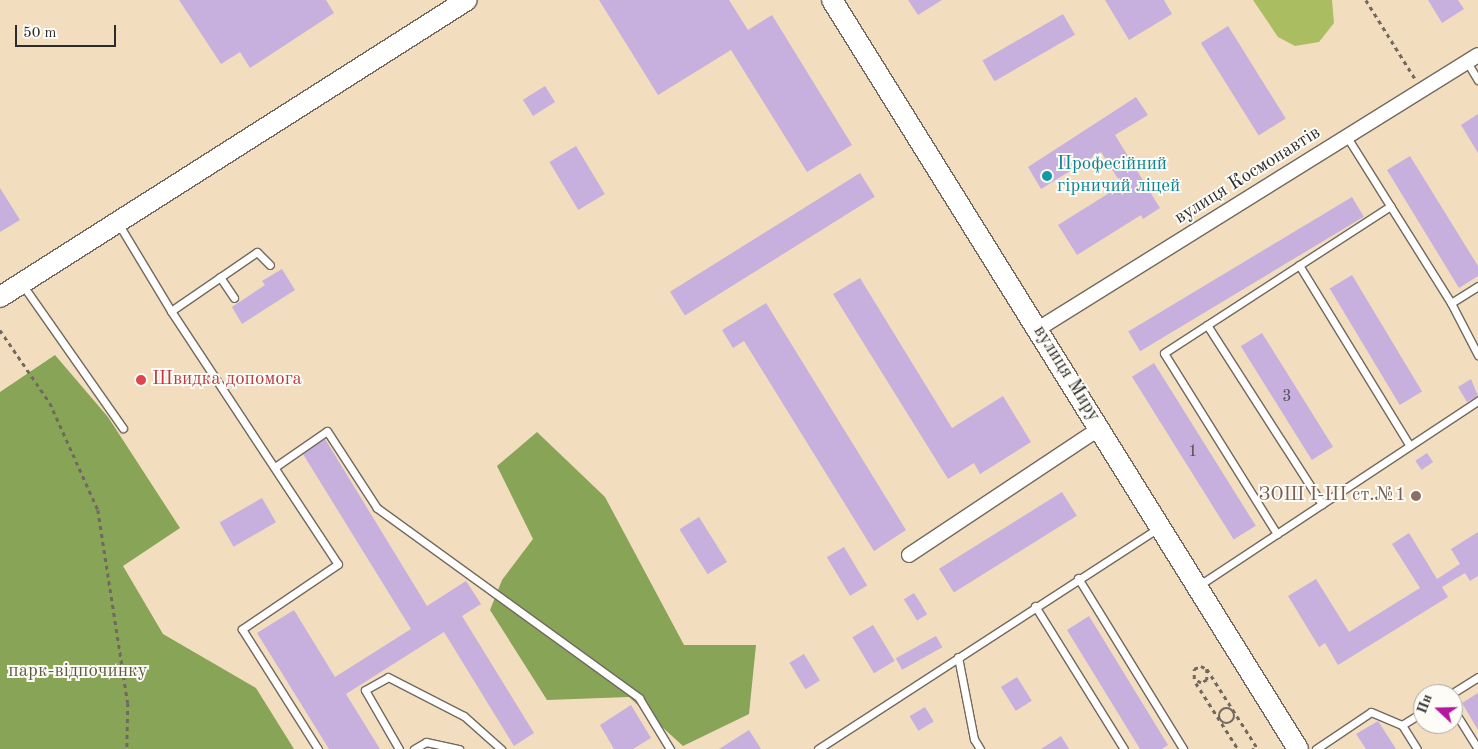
<!DOCTYPE html>
<meta charset="utf-8">
<style>
body{margin:0}
#map{position:relative;width:1478px;height:749px;overflow:hidden;background:#f3ddbf;font-family:"Old Standard TT",serif}
div>[style]{position:absolute}
.green>*{inset:0;background:#abbd61}
.forest>*{inset:0;background:#88a457}
.building>*{inset:0;background:#c7b0de;transform-origin:0 0}
.path>*{height:2.5px;margin-top:-1.25px;transform-origin:0;background:repeating-linear-gradient(90deg,#71695f 0 4px,transparent 0 8px)}
.path>.ring{margin:-1.25px;padding:0;box-sizing:content-box;background:none;border:2.5px solid #71695f;border-radius:50%}
.roads{filter:drop-shadow(1px 0 #71695f) drop-shadow(-1px 0 #71695f) drop-shadow(0 1px #71695f) drop-shadow(0 -1px #71695f)}
.service>*{height:7px;margin:-3.5px;padding:0 3.5px;transform-origin:3.5px;border-radius:3.5px;background:#fff}
.minor>*{height:14px;margin:-7px;padding:0 7px;transform-origin:7px;border-radius:7px;background:#fff}
.secondary>*{height:20px;margin:-10px;padding:0 10px;transform-origin:10px;border-radius:10px;background:#fff}
.dots>*{width:14px;height:14px;translate:-50% -50%;box-sizing:border-box;border:2px solid #fdfcf7;border-radius:50%}
span{translate:-50% -50%;white-space:nowrap;text-align:center;line-height:1.15;-webkit-text-stroke:4px #fdfcf7;paint-order:stroke}
.number-label{font-size:16px;color:#524c58}
.number-label span{-webkit-text-stroke-width:0}
.culture-label{font-size:19px;color:#0d838f}
.left{translate:0 -50%;text-align:left}
.street-label{font-size:19px;color:#2b2b2b}
.health-label{font-size:19px;color:#be3a42}
.education-label{font-size:19px;color:#785e54}
.right{translate:-100% -50%;text-align:right}
.park-label{font-size:19px;color:#585e3e}
.north{position:absolute;left:1413px;top:684px;width:50px;height:50px;box-sizing:border-box;background:#fdfcf7;border:1px solid #a9a8a5;border-radius:50%;rotate:291deg;font-size:14px;font-weight:700;line-height:20px;text-align:center;color:#2b2b2b}
.north::after{content:'';display:block;margin:auto;width:18px;height:22px;background:#b5179e;clip-path:polygon(50% 0,100% 100%,50% 72%,0 100%)}
.scale{position:absolute;left:15px;top:25px;width:101px;height:22px;box-sizing:border-box;border:2px solid #2b2b2b;border-top:0;padding-left:6px;font-size:15px;line-height:18px;white-space:nowrap;color:#2b2b2b;-webkit-text-stroke:4px #fdfcf7;paint-order:stroke}
</style>
<div id="map">
<div class="green">
<i style="clip-path:polygon(1253px 0,1332px 0,1334px 23px,1319px 42px,1295px 46px,1278px 37px)"></i>
</div>
<div class="forest">
<i style="clip-path:polygon(55px 355px,108px 417px,180px 528px,123px 566px,163px 634px,256px 688px,294px 749px,0 749px,0 392px)"></i>
<i style="clip-path:polygon(537px 432px,605px 497px,684px 645px,756px 645px,749px 714px,683px 746px,629px 697px,547px 700px,490px 610px,502px 580px,533px 539px,497px 466px)"></i>
</div>
<div class="building">
<i style="clip-path:polygon(179px 0,326px 0,334px 13px,250px 68px,240px 52px,221px 64px)"></i>
<i style="clip-path:polygon(599px 0,729px 0,748px 30px,772px 15px,852px 145px,807px 172px,731px 50px,658px 95px)"></i>
<i style="clip-path:polygon(908px 0,942px 0,918px 15px)"></i>
<i style="clip-path:polygon(1105px 0,1164px 0,1172px 14px,1129px 40px)"></i>
<i style="clip-path:polygon(1428px 0,1458px 0,1464px 9px,1442px 23px)"></i>
<i style="left:1063px;top:14px;width:24px;height:93px;rotate:60deg"></i>
<i style="left:1228px;top:26px;width:109px;height:32px;rotate:58deg"></i>
<i style="left:545px;top:86px;width:19px;height:26px;rotate:58deg"></i>
<i style="clip-path:polygon(1136px 97px,1148px 115px,1115px 135px,1160px 208px,1143px 219px,1141px 215px,1077px 255px,1058px 225px,1122px 185px,1101px 152px,1041px 189px,1028px 167px)"></i>
<i style="clip-path:polygon(1478px 114px,1478px 153px,1461px 125px)"></i>
<i style="left:576px;top:146px;width:56px;height:31px;rotate:59deg"></i>
<i style="clip-path:polygon(1410px 156px,1478px 266px,1478px 276px,1459px 288px,1387px 170px)"></i>
<i style="left:860px;top:173px;width:28px;height:224px;rotate:58deg"></i>
<i style="clip-path:polygon(0 188px,20px 220px,0 232px)"></i>
<i style="left:1352px;top:197px;width:23px;height:261px;rotate:59deg"></i>
<i style="clip-path:polygon(282px 269px,295px 290px,242px 324px,232px 307px,265px 285px,262px 281px)"></i>
<i style="left:1352px;top:275px;width:136px;height:26px;rotate:59deg"></i>
<i style="clip-path:polygon(860px 278px,952px 428px,1003px 396px,1031px 442px,980px 474px,974px 463px,948px 479px,833px 294px)"></i>
<i style="clip-path:polygon(766px 303px,906px 530px,874px 551px,744px 341px,733px 348px,722px 330px)"></i>
<i style="left:1262px;top:333px;width:134px;height:25px;rotate:58deg"></i>
<i style="left:1154px;top:363px;width:192px;height:26px;rotate:58deg"></i>
<i style="clip-path:polygon(1471px 379px,1478px 396px,1467px 402px,1458px 387px)"></i>
<i style="clip-path:polygon(325px 439px,427px 606px,466px 581px,481px 604px,462px 616px,534px 733px,514px 746px,444px 632px,346px 694px,380px 749px,329px 749px,257px 633px,294px 610px,335px 677px,411px 629px,303px 454px)"></i>
<i style="left:1427px;top:453px;width:11px;height:14px;rotate:56deg"></i>
<i style="left:1062px;top:492px;width:28px;height:145px;rotate:58deg"></i>
<i style="left:262px;top:498px;width:28px;height:49px;rotate:60deg"></i>
<i style="left:699px;top:517px;width:53px;height:23px;rotate:58deg"></i>
<i style="clip-path:polygon(1478px 532px,1478px 576px,1470px 581px,1465px 573px,1442px 587px,1448px 597px,1338px 665px,1325px 643px,1319px 647px,1288px 596px,1316px 579px,1349px 632px,1420px 588px,1392px 544px,1409px 533px,1437px 579px,1460px 564px,1451px 549px)"></i>
<i style="left:844px;top:547px;width:45px;height:20px;rotate:59deg"></i>
<i style="left:914px;top:593px;width:25px;height:12px;rotate:58deg"></i>
<i style="clip-path:polygon(1089px 616px,1168px 745px,1162px 749px,1140px 749px,1067px 630px)"></i>
<i style="left:873px;top:625px;width:42px;height:24px;rotate:59deg"></i>
<i style="left:936px;top:636px;width:13px;height:46px;rotate:61deg"></i>
<i style="left:804px;top:654px;width:31px;height:17px;rotate:59deg"></i>
<i style="left:1017px;top:677px;width:28px;height:19px;rotate:58deg"></i>
<i style="clip-path:polygon(1478px 693px,1478px 730px,1462px 703px)"></i>
<i style="clip-path:polygon(631px 705px,651px 738px,633px 749px,614px 749px,600px 725px)"></i>
<i style="left:925px;top:707px;width:17px;height:18px;rotate:59deg"></i>
<i style="clip-path:polygon(1378px 721px,1396px 749px,1366px 749px,1356px 734px)"></i>
<i style="clip-path:polygon(749px 730px,761px 749px,719px 749px)"></i>
<i style="clip-path:polygon(1061px 736px,1069px 749px,1041px 749px)"></i>
</div>
<div class="path">
<i style="left:1366px;top:0;width:94px;rotate:58deg"></i>
<i style="left:0;top:330px;width:88px;rotate:55.6deg"></i>
<i style="left:50px;top:403px;width:117px;rotate:65.8deg"></i>
<i style="left:98px;top:510px;width:195px;rotate:81.2deg"></i>
<i style="left:128px;top:703px;width:46px;rotate:91.2deg"></i>
<i style="left:1207px;top:669px;width:11px;rotate:90deg"></i>
<i style="left:1207px;top:680px;width:7px;rotate:153deg"></i>
<i style="left:1201px;top:683px;width:8px;rotate:-150deg"></i>
<i style="left:1194px;top:679px;width:10px;rotate:-90deg"></i>
<i style="left:1194px;top:669px;width:8px;rotate:-23deg"></i>
<i style="left:1201px;top:666px;width:7px;rotate:27deg"></i>
<i style="left:1207px;top:669px;width:95px;rotate:57.5deg"></i>
<i style="left:1196px;top:683px;width:78px;rotate:57.5deg"></i>
<i class="ring" style="left:1219px;top:708px;width:13.5px;height:13.5px"></i>
<i style="left:1252px;top:749px;width:2px"></i>
</div>
<div class="roads">
<div class="service">
<i style="left:1467px;top:62px;width:21px;rotate:59deg"></i>
<i style="left:1347px;top:137px;width:196px;rotate:57.9deg"></i>
<i style="left:1451px;top:303px;width:32px;rotate:-32deg"></i>
<i style="left:118px;top:223px;width:103px;rotate:58.9deg"></i>
<i style="left:171px;top:311px;width:303px;rotate:56.6deg"></i>
<i style="left:338px;top:564px;width:116px;rotate:145.9deg"></i>
<i style="left:242px;top:629px;width:142px;rotate:57.7deg"></i>
<i style="left:1299px;top:265px;width:212px;rotate:58.5deg"></i>
<i style="left:220px;top:277px;width:25px;rotate:56deg"></i>
<i style="left:22px;top:284px;width:176px;rotate:55deg"></i>
<i style="left:1451px;top:303px;width:59px;rotate:62.6deg"></i>
<i style="left:171px;top:311px;width:104px;rotate:-34.5deg"></i>
<i style="left:257px;top:252px;width:18px;rotate:45deg"></i>
<i style="left:1207px;top:325px;width:213px;rotate:57.3deg"></i>
<i style="left:275px;top:467px;width:63px;rotate:-34.7deg"></i>
<i style="left:327px;top:431px;width:92px;rotate:57deg"></i>
<i style="left:377px;top:508px;width:324px;rotate:35.9deg"></i>
<i style="left:639px;top:698px;width:60px;rotate:58.7deg"></i>
<i style="left:1277px;top:534px;width:213px;rotate:-122deg"></i>
<i style="left:1164px;top:353px;width:270px;rotate:-33deg"></i>
<i style="left:1078px;top:578px;width:201px;rotate:58.4deg"></i>
<i style="left:1198px;top:586px;width:336px;rotate:-33.5deg"></i>
<i style="left:1035px;top:606px;width:168px;rotate:58.1deg"></i>
<i style="left:958px;top:657px;width:84px;rotate:79deg"></i>
<i style="left:974px;top:739px;width:12px;rotate:59deg"></i>
<i style="left:1451px;top:694px;width:32px;rotate:-32deg"></i>
<i style="left:1453px;top:709px;width:47px;rotate:58deg"></i>
<i style="left:1402px;top:725px;width:28px;rotate:58deg"></i>
<i style="left:399px;top:749px;width:68px;rotate:-120deg"></i>
<i style="left:365px;top:690px;width:26px;rotate:-29deg"></i>
<i style="left:388px;top:677px;width:85px;rotate:27.2deg"></i>
<i style="left:464px;top:716px;width:50px;rotate:41.7deg"></i>
<i style="left:414px;top:749px;width:14px;rotate:-30deg"></i>
<i style="left:426px;top:742px;width:34px;rotate:12deg"></i>
<i style="left:818px;top:749px;width:406px;rotate:-33deg"></i>
<i style="left:1316px;top:749px;width:66px;rotate:-33.9deg"></i>
<i style="left:1371px;top:712px;width:34px;rotate:23deg"></i>
<i style="left:1402px;top:725px;width:25px;rotate:-32deg"></i>
</div>
<div class="minor">
<i style="left:1038px;top:329px;width:518px;rotate:-31.91deg"></i>
<i style="left:909px;top:555px;width:229px;rotate:-33.6deg"></i>
</div>
<div class="secondary">
<i style="left:832px;top:0;width:882px;rotate:58.11deg"></i>
<i style="left:0;top:297px;width:553px;rotate:-32.46deg"></i>
</div>
</div>
<div class="dots">
<i style="left:1047px;top:176px;background:#0f9aa8"></i>
<i style="left:141px;top:380px;background:#e0444e"></i>
<i style="left:1416px;top:496px;background:#8d6e63"></i>
</div>
<div class="number-label">
<span style="left:1287px;top:397px">3</span>
<span style="left:1193px;top:452px">1</span>
</div>
<div class="culture-label">
<span class="left" style="left:1057px;top:176px">Професійний<br>гірничий ліцей</span>
</div>
<div class="street-label">
<span style="left:1248px;top:176px;rotate:-32deg">вулиця Космонавтів</span>
<span style="left:1066px;top:374px;rotate:58deg">вулиця Миру</span>
</div>
<div class="health-label">
<span class="left" style="left:152px;top:380px">Швидка допомога</span>
</div>
<div class="education-label">
<span class="right" style="left:1406px;top:496px">ЗОШ I-III ст.№1</span>
</div>
<div class="park-label">
<span style="left:78px;top:672px">парк-відпочинку</span>
</div>
<div class="north">Пн</div>
<div class="scale">50 m</div>
</div>
